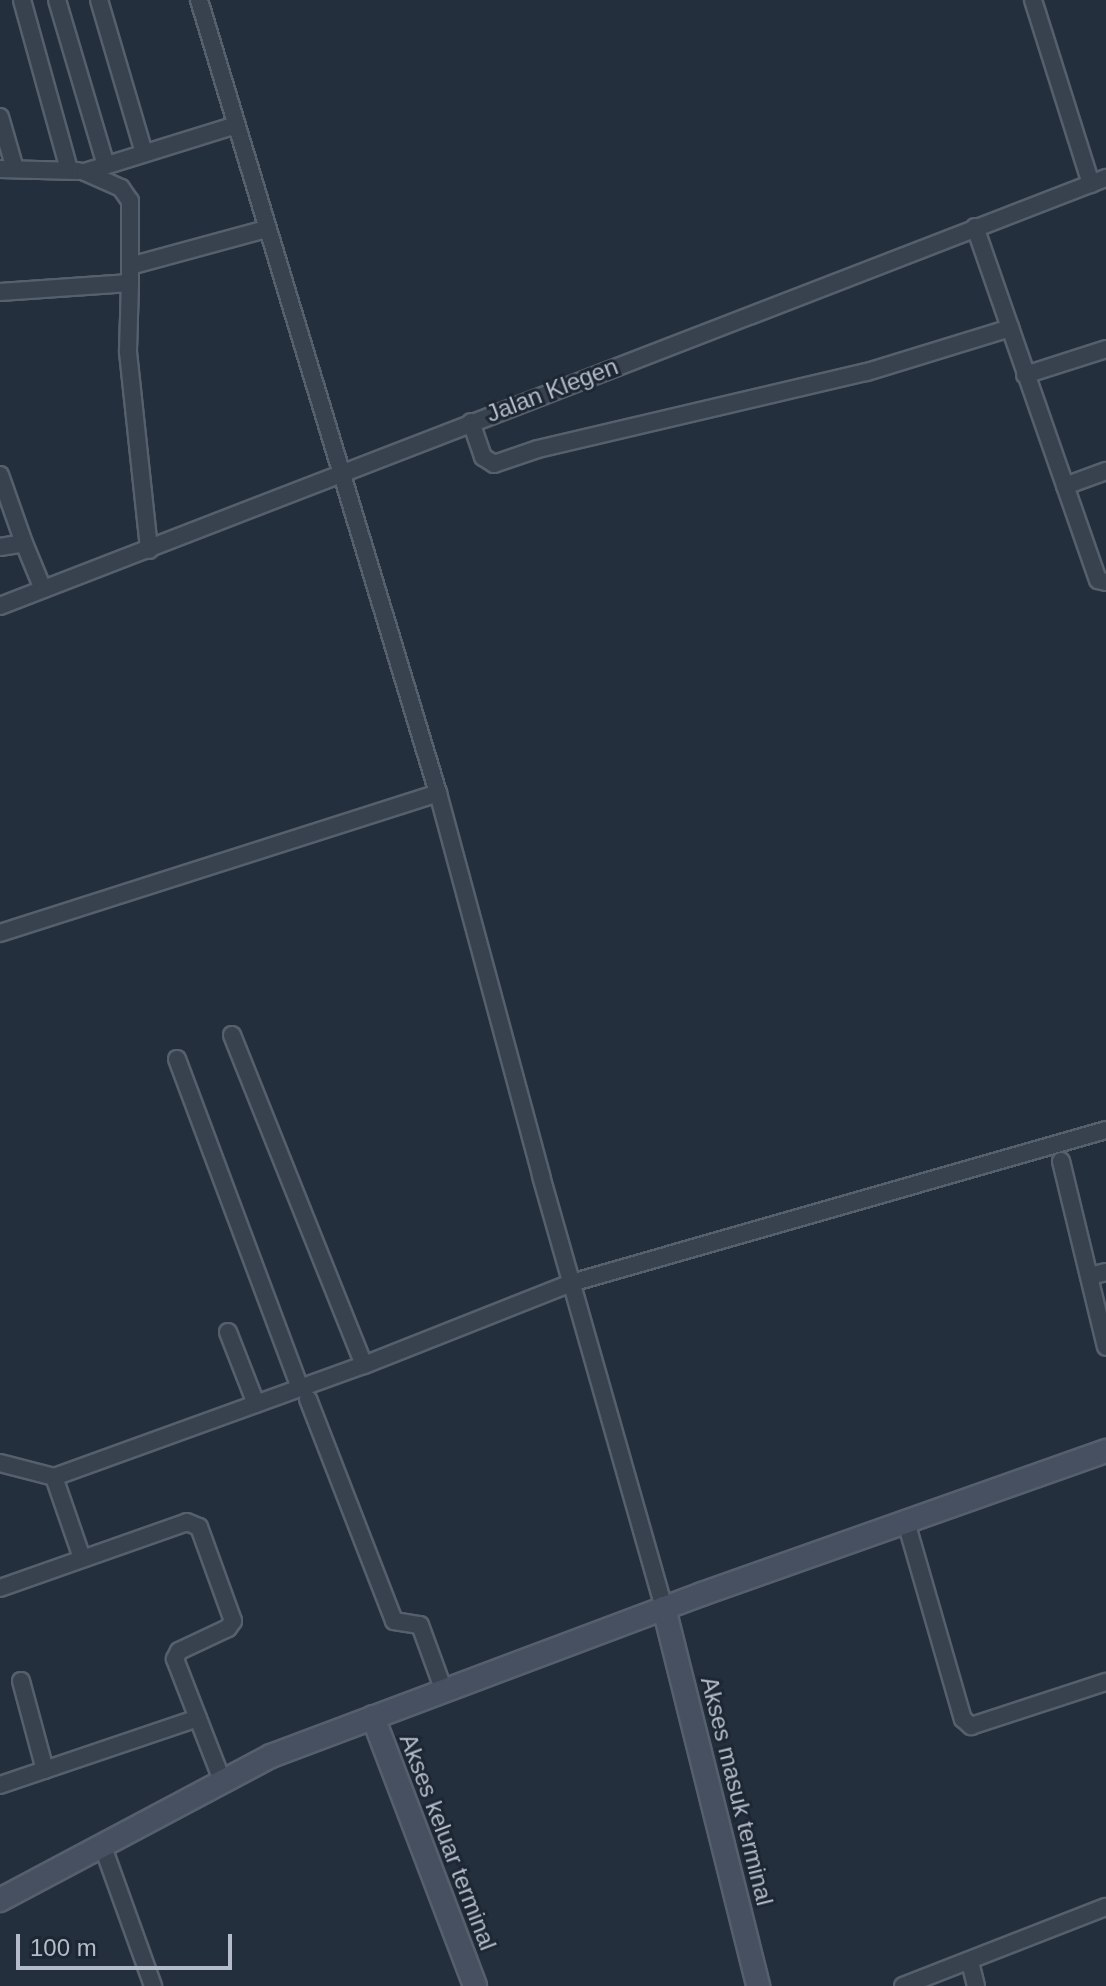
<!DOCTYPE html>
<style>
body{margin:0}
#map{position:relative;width:1106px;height:1986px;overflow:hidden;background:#242f3e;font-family:Arial,sans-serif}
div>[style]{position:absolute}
.roads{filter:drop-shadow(2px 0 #565f6c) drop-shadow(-2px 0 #565f6c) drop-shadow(0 2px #565f6c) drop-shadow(0 -2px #565f6c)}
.street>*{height:16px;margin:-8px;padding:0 8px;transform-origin:8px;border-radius:8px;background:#38414e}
.secondary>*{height:22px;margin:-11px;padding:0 11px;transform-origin:11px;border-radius:11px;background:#465061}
span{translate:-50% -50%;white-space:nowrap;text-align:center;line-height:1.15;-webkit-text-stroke:6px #1d2633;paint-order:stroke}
.street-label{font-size:24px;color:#b4bcc9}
.scale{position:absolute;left:16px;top:1934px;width:216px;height:36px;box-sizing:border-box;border:4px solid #b4bcc9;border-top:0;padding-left:10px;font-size:24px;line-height:28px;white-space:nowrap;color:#b4bcc9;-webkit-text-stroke:6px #1d2633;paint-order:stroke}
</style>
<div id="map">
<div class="roads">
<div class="street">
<i style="left:22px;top:0;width:176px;rotate:74.5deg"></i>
<i style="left:57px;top:0;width:172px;rotate:73.5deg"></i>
<i style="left:99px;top:0;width:159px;rotate:73.6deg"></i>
<i style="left:199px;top:0;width:828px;rotate:73.23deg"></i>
<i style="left:438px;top:793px;width:397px;rotate:74.9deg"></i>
<i style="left:541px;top:1176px;width:449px;rotate:74.1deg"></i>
<i style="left:1033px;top:0;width:193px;rotate:72.5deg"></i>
<i style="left:0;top:117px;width:54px;rotate:73.9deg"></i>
<i style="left:0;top:169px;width:78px;rotate:1.5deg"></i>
<i style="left:975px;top:227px;width:374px;rotate:70.8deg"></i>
<i style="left:1098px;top:580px;width:8px;rotate:14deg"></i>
<i style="left:130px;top:266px;width:141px;rotate:-15.2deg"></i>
<i style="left:130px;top:283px;width:82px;rotate:-90deg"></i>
<i style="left:130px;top:201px;width:16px;rotate:-125deg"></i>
<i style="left:121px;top:188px;width:39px;rotate:-156deg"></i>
<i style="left:85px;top:172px;width:158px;rotate:-17.3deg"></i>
<i style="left:0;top:292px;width:130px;rotate:-4deg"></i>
<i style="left:130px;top:283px;width:69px;rotate:91.7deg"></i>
<i style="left:128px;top:352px;width:199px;rotate:83.9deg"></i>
<i style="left:1025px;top:375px;width:85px;rotate:-17.8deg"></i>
<i style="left:471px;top:422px;width:37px;rotate:71deg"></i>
<i style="left:483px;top:457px;width:13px;rotate:32deg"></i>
<i style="left:494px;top:464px;width:46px;rotate:-18.8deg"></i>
<i style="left:538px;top:449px;width:338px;rotate:-13.2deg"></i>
<i style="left:867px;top:372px;width:150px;rotate:-17.1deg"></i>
<i style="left:0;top:475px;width:72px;rotate:70.6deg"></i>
<i style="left:1065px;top:486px;width:44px;rotate:-20.1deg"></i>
<i style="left:0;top:547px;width:24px;rotate:-9deg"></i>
<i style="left:24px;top:543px;width:50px;rotate:67.6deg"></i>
<i style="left:0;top:606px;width:1186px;rotate:-21.16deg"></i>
<i style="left:0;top:933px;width:460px;rotate:-17.7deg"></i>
<i style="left:232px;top:1035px;width:355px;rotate:68.2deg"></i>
<i style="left:177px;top:1059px;width:351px;rotate:69.5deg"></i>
<i style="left:1061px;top:1161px;width:191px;rotate:76.4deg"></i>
<i style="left:1090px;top:1276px;width:16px;rotate:-14deg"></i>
<i style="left:228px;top:1332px;width:77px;rotate:68.7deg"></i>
<i style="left:308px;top:1399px;width:238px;rotate:68.8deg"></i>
<i style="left:394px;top:1621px;width:26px;rotate:9deg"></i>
<i style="left:420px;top:1625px;width:70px;rotate:70deg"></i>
<i style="left:0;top:1463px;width:56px;rotate:14.5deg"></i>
<i style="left:906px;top:1522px;width:205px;rotate:73.9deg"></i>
<i style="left:963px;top:1719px;width:11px;rotate:41deg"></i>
<i style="left:971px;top:1726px;width:142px;rotate:-18.1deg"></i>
<i style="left:82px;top:1558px;width:86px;rotate:-109.1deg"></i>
<i style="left:54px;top:1477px;width:330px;rotate:-19.9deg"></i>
<i style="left:364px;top:1365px;width:223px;rotate:-21.6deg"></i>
<i style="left:571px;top:1283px;width:556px;rotate:-15.96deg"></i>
<i style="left:0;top:1588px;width:198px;rotate:-19.4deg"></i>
<i style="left:187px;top:1522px;width:13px;rotate:23deg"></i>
<i style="left:199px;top:1527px;width:100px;rotate:70.1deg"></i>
<i style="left:233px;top:1621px;width:9px;rotate:126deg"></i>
<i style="left:228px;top:1628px;width:54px;rotate:154.9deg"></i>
<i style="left:179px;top:1651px;width:9px;rotate:117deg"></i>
<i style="left:175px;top:1659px;width:130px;rotate:68.8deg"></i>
<i style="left:21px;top:1681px;width:92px;rotate:74.9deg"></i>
<i style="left:0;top:1785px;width:209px;rotate:-18.7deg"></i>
<i style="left:103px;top:1847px;width:148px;rotate:70.2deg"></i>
<i style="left:970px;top:1962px;width:25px;rotate:76deg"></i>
<i style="left:903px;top:1986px;width:218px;rotate:-21.3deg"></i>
</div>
<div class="secondary">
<i style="left:664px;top:1608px;width:390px;rotate:76deg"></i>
<i style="left:373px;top:1717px;width:288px;rotate:69.2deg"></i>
<i style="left:0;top:1900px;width:307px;rotate:-28deg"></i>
<i style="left:271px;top:1756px;width:460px;rotate:-20.6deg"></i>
<i style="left:702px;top:1594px;width:429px;rotate:-19.5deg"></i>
</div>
</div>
<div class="street-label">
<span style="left:552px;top:390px;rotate:-21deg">Jalan Klegen</span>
<span style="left:737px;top:1791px;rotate:76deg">Akses masuk terminal</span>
<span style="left:448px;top:1842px;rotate:69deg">Akses keluar terminal</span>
</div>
<div class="scale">100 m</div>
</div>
